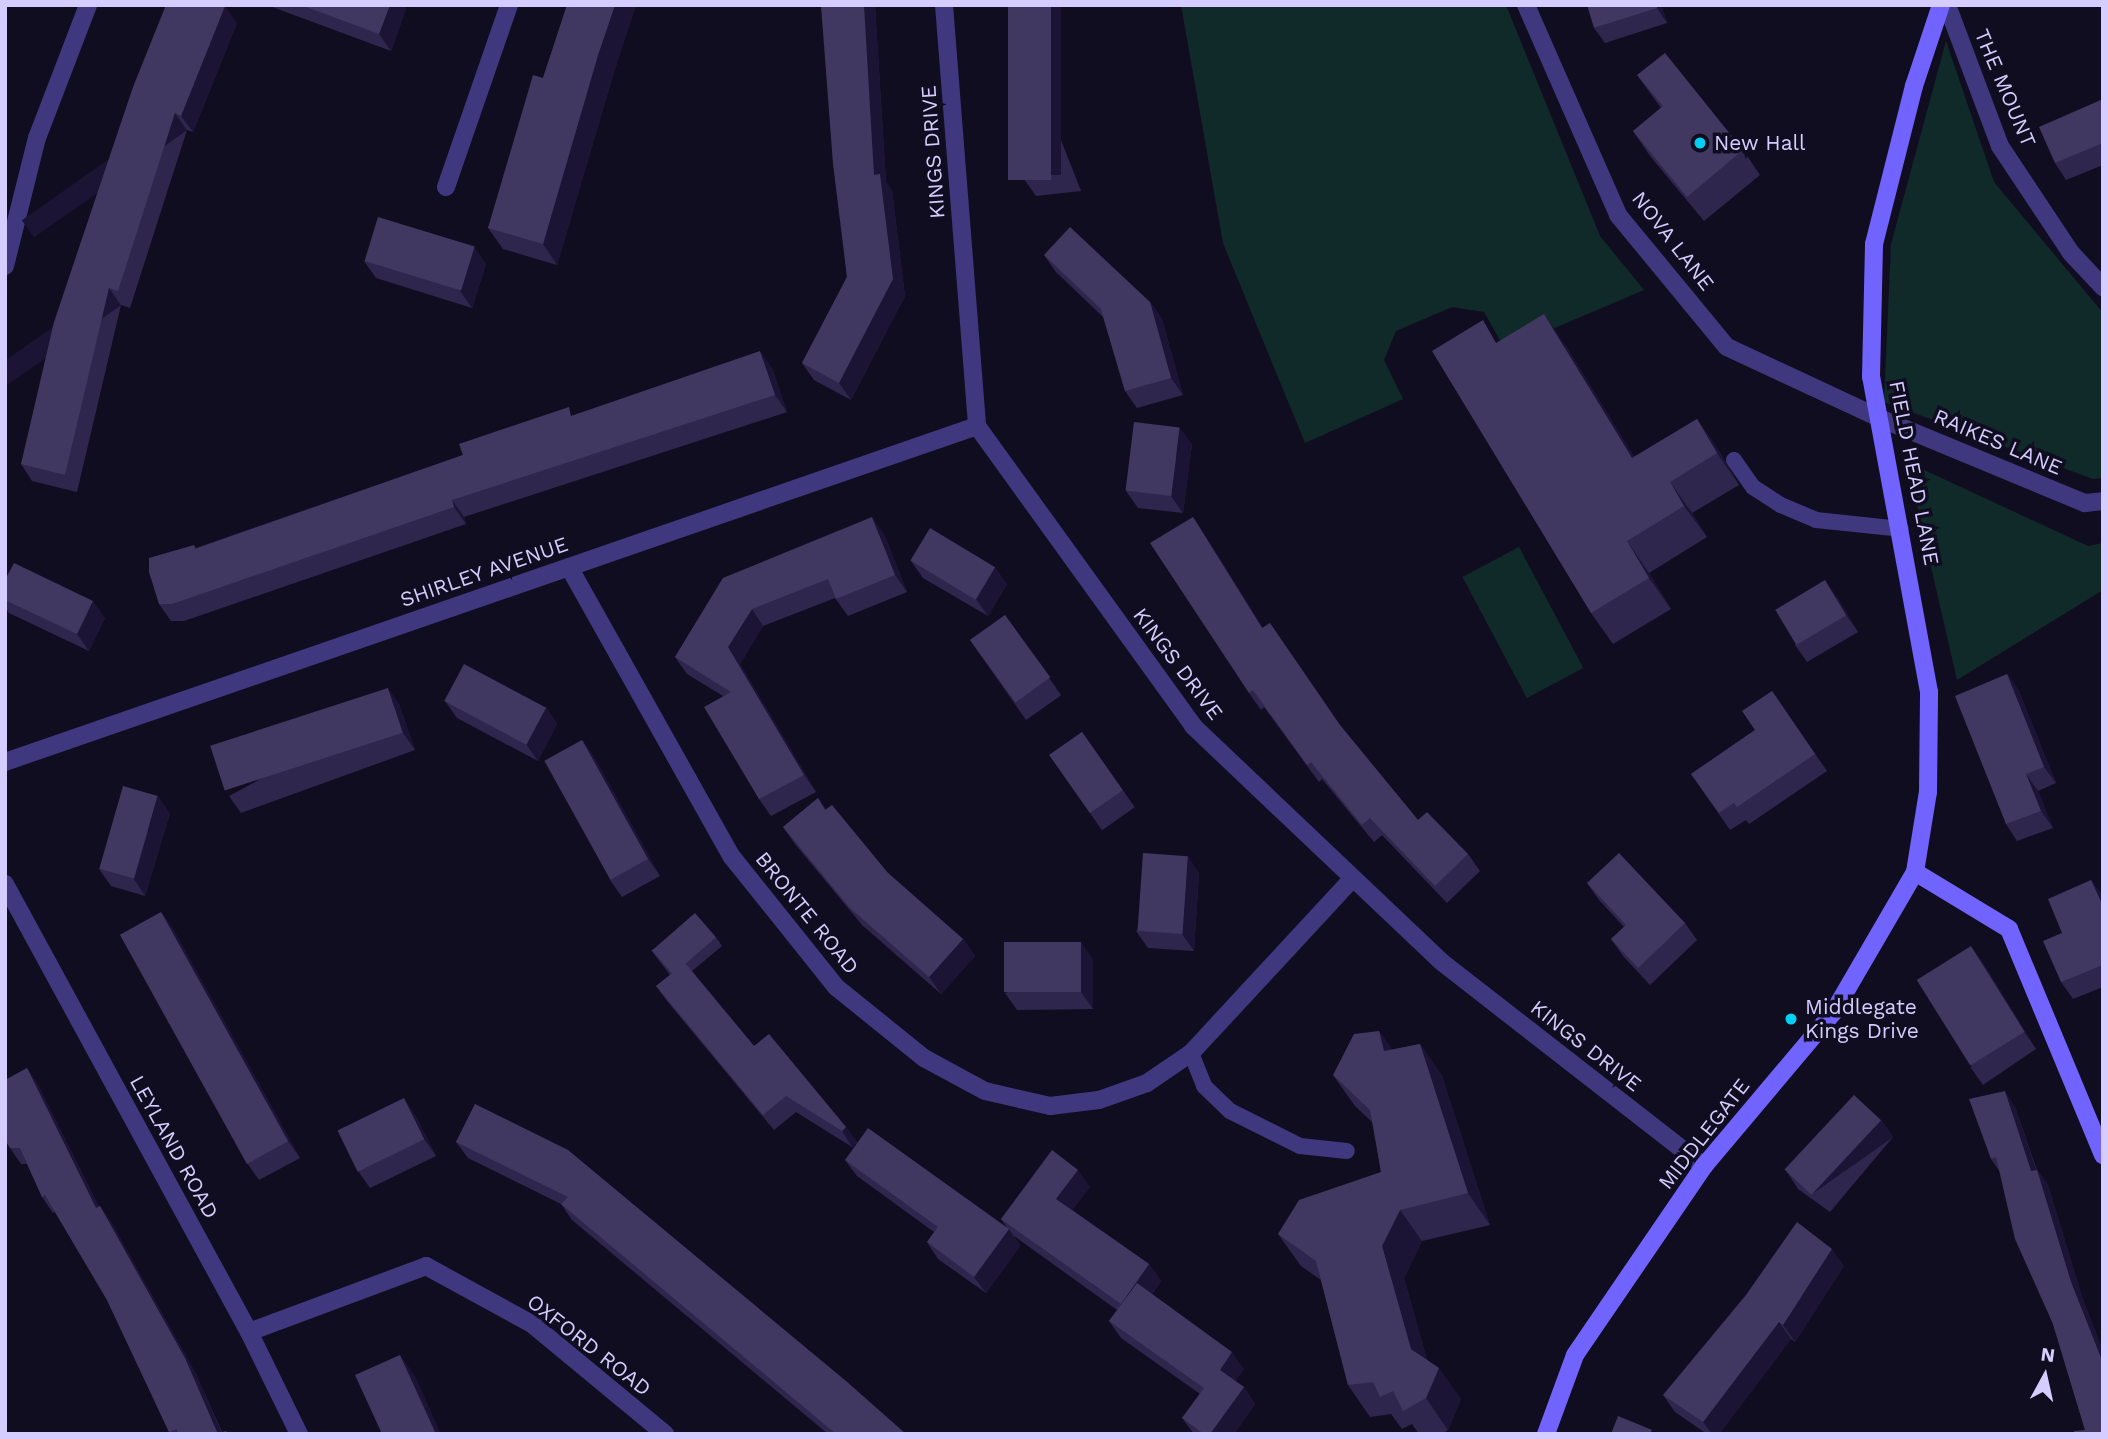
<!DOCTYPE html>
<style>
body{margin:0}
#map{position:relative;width:2108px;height:1439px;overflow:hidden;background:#110d20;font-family:"Work Sans",sans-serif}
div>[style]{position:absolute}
.green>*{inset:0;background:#102a2a;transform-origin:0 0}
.lane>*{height:16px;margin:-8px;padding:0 8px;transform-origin:8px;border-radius:8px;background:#3f387f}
.street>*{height:18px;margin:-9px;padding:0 9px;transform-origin:9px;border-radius:9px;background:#3f387f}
.secondary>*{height:18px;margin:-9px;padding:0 9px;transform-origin:9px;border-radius:9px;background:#7164fe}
.wall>*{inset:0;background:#2f264e;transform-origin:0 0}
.shaded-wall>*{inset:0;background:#1c1434;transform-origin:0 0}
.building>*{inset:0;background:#413861;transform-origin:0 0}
.dots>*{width:19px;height:19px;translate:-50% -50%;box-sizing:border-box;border:4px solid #110d20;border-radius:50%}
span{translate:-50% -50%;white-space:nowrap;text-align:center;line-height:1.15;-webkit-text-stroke:7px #110d20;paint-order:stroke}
.street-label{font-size:21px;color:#d5cdff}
.poi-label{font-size:21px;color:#d5cdff}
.left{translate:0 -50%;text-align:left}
.frame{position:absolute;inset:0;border:7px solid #d5cdff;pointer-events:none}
.north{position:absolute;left:2010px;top:1341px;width:70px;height:70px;-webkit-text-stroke:5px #110d20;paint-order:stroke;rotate:8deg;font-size:19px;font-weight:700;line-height:28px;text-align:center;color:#d5cdff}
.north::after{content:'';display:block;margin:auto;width:24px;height:32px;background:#d5cdff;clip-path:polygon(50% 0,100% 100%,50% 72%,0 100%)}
</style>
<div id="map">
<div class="green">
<i style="clip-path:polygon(1181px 5px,1506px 5px,1600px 236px,1644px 290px,1505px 349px,1484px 312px,1452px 307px,1396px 331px,1384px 360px,1403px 399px,1305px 443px,1223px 243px)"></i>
<i style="clip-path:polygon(1946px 41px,1994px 182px,2103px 313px,2103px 478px,2093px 479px,1884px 402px,1891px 244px)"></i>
<i style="clip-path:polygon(1907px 462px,2088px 546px,2103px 543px,2103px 590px,1957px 680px)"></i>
<i style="left:1519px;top:547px;width:137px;height:64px;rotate:62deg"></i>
</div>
<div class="lane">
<i style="left:1734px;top:460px;width:33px;rotate:55deg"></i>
<i style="left:1753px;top:487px;width:33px;rotate:33deg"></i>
<i style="left:1781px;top:505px;width:38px;rotate:23deg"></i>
<i style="left:1816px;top:520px;width:85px;rotate:6deg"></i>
<i style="left:1191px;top:1053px;width:35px;rotate:68deg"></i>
<i style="left:1204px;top:1086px;width:36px;rotate:44deg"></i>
<i style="left:1230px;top:1111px;width:78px;rotate:26.6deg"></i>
<i style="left:1300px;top:1146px;width:47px;rotate:6.1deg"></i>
</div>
<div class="street">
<i style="left:944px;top:5px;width:422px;rotate:85.5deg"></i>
<i style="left:977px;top:426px;width:370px;rotate:54.2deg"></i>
<i style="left:1193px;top:726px;width:344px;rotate:43.5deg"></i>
<i style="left:1443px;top:963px;width:331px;rotate:37.9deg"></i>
<i style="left:1526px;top:5px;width:229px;rotate:66.3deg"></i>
<i style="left:1618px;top:215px;width:171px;rotate:50.5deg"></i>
<i style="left:1727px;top:347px;width:166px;rotate:25deg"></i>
<i style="left:1877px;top:417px;width:225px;rotate:22.5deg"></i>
<i style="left:2085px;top:503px;width:18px;rotate:-6deg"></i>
<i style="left:1947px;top:5px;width:151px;rotate:69.4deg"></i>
<i style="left:2000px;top:146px;width:128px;rotate:56.4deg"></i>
<i style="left:2071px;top:253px;width:47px;rotate:46.7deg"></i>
<i style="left:446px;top:187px;width:193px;rotate:-70.9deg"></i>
<i style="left:5px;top:266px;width:132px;rotate:-76deg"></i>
<i style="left:37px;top:138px;width:142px;rotate:-69deg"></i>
<i style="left:569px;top:567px;width:333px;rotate:60.7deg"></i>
<i style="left:732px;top:857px;width:166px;rotate:51.3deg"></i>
<i style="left:836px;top:987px;width:113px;rotate:38.9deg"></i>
<i style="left:924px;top:1058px;width:69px;rotate:28.4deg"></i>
<i style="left:985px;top:1091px;width:67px;rotate:13deg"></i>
<i style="left:1050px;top:1106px;width:49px;rotate:-7deg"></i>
<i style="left:1099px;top:1100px;width:51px;rotate:-19.5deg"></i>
<i style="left:1147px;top:1083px;width:53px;rotate:-34.3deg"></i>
<i style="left:1191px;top:1053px;width:238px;rotate:-47.2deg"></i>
<i style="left:5px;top:762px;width:1028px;rotate:-19.07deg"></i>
<i style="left:5px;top:884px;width:510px;rotate:61.43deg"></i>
<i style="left:249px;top:1332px;width:114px;rotate:63.9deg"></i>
<i style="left:249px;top:1332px;width:189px;rotate:-20.4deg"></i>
<i style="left:426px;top:1266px;width:121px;rotate:28.7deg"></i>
<i style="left:532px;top:1324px;width:173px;rotate:39.6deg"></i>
</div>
<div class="secondary">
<i style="left:1915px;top:872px;width:110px;rotate:31.2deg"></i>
<i style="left:2009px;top:929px;width:245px;rotate:67.4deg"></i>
<i style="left:1546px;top:1434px;width:84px;rotate:-69.8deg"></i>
<i style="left:1575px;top:1355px;width:229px;rotate:-55.7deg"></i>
<i style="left:1704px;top:1166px;width:200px;rotate:-49.9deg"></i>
<i style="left:1833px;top:1013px;width:163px;rotate:-59.8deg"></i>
<i style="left:1915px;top:872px;width:81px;rotate:-80.8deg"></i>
<i style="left:1928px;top:792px;width:100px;rotate:-89.4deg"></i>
<i style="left:1929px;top:692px;width:320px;rotate:-100.4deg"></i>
<i style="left:1871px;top:377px;width:133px;rotate:-88.7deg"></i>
<i style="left:1874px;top:244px;width:163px;rotate:-75.8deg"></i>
<i style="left:1914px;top:86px;width:85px;rotate:-71.6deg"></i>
</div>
<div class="wall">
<i style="clip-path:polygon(166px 5px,237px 23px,193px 132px,187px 130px,130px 308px,121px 305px,77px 492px,32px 481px,21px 464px)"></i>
<i style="clip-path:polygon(267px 5px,404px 5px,406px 9px,391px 51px)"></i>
<i style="clip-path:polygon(567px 5px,636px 5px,613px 75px,557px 265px,503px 249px,488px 228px,543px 78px)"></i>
<i style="clip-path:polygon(821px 5px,875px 5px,886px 182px,892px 191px,905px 296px,851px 400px,814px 380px,802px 363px,847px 277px)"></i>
<i style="clip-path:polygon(1008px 5px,1081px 191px,1036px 196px,1024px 179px)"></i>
<i style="clip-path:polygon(1661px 5px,1667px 23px,1605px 43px,1594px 28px)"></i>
<i style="clip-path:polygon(1637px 75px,1743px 150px,1760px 175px,1704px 221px,1650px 156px,1633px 131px,1661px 108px)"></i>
<i style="clip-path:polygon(2103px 99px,2103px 165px,2066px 180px,2055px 163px)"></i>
<i style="clip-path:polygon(474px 247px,486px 264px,472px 308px,376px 278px,364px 261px)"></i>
<i style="clip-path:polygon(1044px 255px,1150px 302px,1162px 319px,1183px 395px,1137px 408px,1125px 391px,1103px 317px,1056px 272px)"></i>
<i style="clip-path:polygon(1498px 342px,1566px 346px,1634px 457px,1697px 419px,1719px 451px,1739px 485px,1692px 513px,1707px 537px,1649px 573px,1671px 609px,1613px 644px,1591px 613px)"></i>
<i style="clip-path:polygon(772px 368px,787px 412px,464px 517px,466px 524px,184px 621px,171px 621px,159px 604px,194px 545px,196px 548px,463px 455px,574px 415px)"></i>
<i style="clip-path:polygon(1192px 444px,1183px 513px,1138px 508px,1126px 491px)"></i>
<i style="clip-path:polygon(1193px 517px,1204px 534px,1263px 628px,1342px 728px,1418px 820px,1468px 854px,1480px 871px,1447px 903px,1382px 835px,1374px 842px,1322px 779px,1319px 782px,1264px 707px,1261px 710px,1249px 693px)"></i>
<i style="clip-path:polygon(884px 534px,907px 592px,848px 616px,835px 598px,763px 626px,740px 664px,816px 792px,771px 816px,759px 799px,723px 696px,687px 674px,675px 657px,723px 578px)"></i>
<i style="clip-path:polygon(911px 561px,1007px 584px,988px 616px,923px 578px)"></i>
<i style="clip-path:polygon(5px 580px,105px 618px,89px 651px,9px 613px,5px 607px)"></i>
<i style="clip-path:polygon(1837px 597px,1858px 632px,1807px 662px,1795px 645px)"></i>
<i style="left:1005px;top:615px;width:98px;height:43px;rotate:55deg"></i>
<i style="clip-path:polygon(2007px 674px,2019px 691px,2056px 783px,2038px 791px,2053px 828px,2017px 841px,2006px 824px)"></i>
<i style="clip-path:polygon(1772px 691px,1827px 771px,1749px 824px,1746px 820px,1730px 830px,1691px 774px,1755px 730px)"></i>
<i style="clip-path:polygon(445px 701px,546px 707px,557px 724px,538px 761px,457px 718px)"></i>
<i style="clip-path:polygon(399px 704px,415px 750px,241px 813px,229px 796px)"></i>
<i style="left:1082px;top:732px;width:92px;height:40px;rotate:55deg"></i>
<i style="clip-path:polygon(582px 740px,594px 757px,660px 876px,622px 897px,610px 880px)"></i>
<i style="clip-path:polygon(818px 798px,826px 810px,888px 873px,963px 939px,975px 956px,941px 994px,862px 925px,795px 844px,783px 827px)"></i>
<i style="clip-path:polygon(170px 813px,145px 896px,111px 886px,99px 869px)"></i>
<i style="clip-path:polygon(1199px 873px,1194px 951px,1148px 948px,1136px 931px)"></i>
<i style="clip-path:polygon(2091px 880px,2103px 897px,2103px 987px,2073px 999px,2061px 982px,2062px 933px)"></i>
<i style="clip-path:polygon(1587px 883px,1685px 923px,1697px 940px,1650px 985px,1623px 956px,1611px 939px,1624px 927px,1599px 900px)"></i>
<i style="clip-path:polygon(161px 912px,173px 929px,300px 1158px,259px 1180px,247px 1163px)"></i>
<i style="clip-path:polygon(716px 937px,722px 946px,692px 971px,754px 1046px,846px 1127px,857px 1142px,852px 1147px,796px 1112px,774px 1130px,667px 1001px,656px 986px,670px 975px,651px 950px)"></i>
<i style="clip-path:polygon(1093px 959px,1093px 1009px,1017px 1010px,1005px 993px)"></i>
<i style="clip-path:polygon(1983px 963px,2036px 1049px,1983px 1085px,1971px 1068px)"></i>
<i style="clip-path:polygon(1379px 1031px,1392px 1050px,1420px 1044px,1442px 1076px,1490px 1225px,1422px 1241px,1404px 1278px,1427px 1360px,1461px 1399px,1448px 1430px,1441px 1434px,1419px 1434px,1412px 1424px,1402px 1429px,1391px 1414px,1370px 1417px,1348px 1385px,1321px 1280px,1301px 1266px,1278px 1234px,1381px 1172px,1373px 1123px,1355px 1106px,1333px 1075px)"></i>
<i style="clip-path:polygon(27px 1068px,38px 1085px,99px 1207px,100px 1206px,111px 1222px,196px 1374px,222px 1432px,226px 1431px,228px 1434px,170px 1434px,107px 1300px,55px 1212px,53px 1213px,42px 1197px,27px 1164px,21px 1164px,10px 1148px)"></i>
<i style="clip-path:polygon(475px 1104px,906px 1434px,828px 1434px,572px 1220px,561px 1204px,468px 1158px,456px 1142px)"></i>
<i style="clip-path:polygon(2015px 1107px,2037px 1170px,2048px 1185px,2082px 1297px,2103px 1351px,2103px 1434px,2085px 1430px,2053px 1324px,2000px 1172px,1991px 1159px)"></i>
<i style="clip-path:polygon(415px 1115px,436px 1156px,370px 1188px,358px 1171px)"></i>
<i style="clip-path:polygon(1881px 1120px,1893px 1137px,1830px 1212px,1798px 1189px,1787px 1172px)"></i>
<i style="clip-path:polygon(845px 1160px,1007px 1228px,1001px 1219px,1090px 1187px,1072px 1210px,1149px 1264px,1161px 1281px,1152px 1294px,1244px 1369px,1235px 1381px,1244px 1387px,1255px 1404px,1234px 1434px,1194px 1434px,1182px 1418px,1200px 1394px,1121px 1338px,1109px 1321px,1117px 1310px,1014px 1236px,1020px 1246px,986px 1293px,938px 1259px,927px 1242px,934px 1232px,857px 1176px)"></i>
<i style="clip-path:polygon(1844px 1266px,1795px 1342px,1791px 1339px,1719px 1434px,1707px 1434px,1675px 1412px,1663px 1395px)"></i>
</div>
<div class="shaded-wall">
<i style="clip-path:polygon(390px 5px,404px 5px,406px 9px,391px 51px,379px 34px)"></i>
<i style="clip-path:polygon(615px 5px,636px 5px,613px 75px,557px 265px,543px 244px,598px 55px)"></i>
<i style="clip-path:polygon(864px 5px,875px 5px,886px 182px,892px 191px,905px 296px,851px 400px,839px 383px)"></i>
<i style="left:1051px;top:5px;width:10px;height:170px"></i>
<i style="clip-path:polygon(1656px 5px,1661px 5px,1667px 23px,1657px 8px)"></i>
<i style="clip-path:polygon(225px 6px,237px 23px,193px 132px,181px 116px)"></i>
<i style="left:175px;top:113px;width:21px;height:187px;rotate:55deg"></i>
<i style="clip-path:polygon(474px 247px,486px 264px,472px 308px,460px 291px)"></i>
<i style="left:109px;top:288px;width:21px;height:192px;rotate:55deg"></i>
<i style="clip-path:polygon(1150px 302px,1162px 319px,1183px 395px,1171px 378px)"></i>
<i style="clip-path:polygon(1544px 314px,1566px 346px,1654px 490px,1632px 458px)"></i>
<i style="clip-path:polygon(760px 351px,772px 368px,787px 412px,775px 395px)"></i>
<i style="clip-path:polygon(1697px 419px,1719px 451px,1739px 485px,1717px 453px)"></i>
<i style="clip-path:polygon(1180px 428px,1192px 444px,1183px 513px,1171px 496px)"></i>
<i style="clip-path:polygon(1670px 482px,1692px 513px,1707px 537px,1684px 506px)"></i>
<i style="clip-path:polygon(452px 500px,464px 517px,466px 524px,454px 507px)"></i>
<i style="clip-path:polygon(872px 517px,884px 534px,907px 592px,895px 575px)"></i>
<i style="clip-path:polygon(1193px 517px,1204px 534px,1274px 645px,1262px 628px)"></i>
<i style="clip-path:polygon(1627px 541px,1649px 573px,1671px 609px,1649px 578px)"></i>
<i style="clip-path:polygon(995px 567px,1007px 584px,988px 616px,976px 599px)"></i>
<i style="clip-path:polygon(1825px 580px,1837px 597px,1858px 632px,1846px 615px)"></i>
<i style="clip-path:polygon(93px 601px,105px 618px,89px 651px,77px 634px)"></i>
<i style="clip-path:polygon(752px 609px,763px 626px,740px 664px,816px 792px,804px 775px,728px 647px)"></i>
<i style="clip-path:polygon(2007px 674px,2019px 691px,2056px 783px,2044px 767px)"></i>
<i style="clip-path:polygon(388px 688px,399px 704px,415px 750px,403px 733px)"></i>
<i style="clip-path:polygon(546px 707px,557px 724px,538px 761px,526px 744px)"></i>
<i style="clip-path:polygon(582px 740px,594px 757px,660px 876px,648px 859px)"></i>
<i style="clip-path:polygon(2026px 774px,2038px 791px,2053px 828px,2041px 811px)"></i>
<i style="clip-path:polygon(158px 796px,170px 813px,145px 896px,134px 879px)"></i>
<i style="clip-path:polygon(1188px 856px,1199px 873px,1194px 951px,1182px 934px)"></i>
<i style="clip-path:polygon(2091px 880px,2103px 897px,2103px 907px)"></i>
<i style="clip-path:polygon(161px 912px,173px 929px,300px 1158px,288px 1141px)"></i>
<i style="clip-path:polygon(963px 939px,975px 956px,941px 994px,929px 977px)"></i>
<i style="clip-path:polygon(1081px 942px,1093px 959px,1093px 1009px,1081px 992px)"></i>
<i style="clip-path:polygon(1971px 946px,1983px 963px,2036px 1049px,2024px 1032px)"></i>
<i style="clip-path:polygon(1379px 1031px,1402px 1063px,1384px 1051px)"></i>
<i style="clip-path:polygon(1420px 1044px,1442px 1076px,1490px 1225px,1468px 1193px)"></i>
<i style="clip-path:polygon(27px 1068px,38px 1085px,107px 1224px,96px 1208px)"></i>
<i style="clip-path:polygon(2005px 1091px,2015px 1107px,2042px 1187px,2031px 1171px)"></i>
<i style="clip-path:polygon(404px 1098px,415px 1115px,436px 1156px,424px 1139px)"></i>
<i style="left:1881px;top:1120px;width:21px;height:98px;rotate:55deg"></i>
<i style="clip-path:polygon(846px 1127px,857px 1142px,852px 1147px,842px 1131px)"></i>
<i style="clip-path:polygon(1078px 1170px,1090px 1187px,1068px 1216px,1056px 1199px)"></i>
<i style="clip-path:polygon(2037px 1170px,2048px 1185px,2082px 1297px,2103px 1351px,2103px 1363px,2071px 1282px)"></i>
<i style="clip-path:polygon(100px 1206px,111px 1222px,196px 1374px,222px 1434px,218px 1434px)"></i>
<i style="clip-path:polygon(1400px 1210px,1422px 1241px,1404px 1278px,1433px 1380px,1411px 1349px,1382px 1246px)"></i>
<i style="clip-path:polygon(1009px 1229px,1020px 1246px,986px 1293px,974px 1277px)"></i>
<i style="clip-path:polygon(1832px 1249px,1844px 1266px,1795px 1342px,1783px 1325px)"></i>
<i style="clip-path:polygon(1149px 1264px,1161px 1281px,1132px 1321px,1121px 1304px)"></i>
<i style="clip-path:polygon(1779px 1322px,1791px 1339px,1719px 1434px,1712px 1434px,1703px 1422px)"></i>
<i style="clip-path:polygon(1232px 1352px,1244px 1369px,1231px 1387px,1220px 1370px)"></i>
<i style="clip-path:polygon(400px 1355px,415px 1376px,441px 1434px,436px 1434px)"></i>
<i style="clip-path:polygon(1439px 1368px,1461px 1399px,1448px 1430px,1426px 1398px)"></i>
<i style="clip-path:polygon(1244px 1387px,1255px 1404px,1234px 1434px,1210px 1434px)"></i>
</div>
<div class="building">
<i style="clip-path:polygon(166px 5px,222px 5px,225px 6px,181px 116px,175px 113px,118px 291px,109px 288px,65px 475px,21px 464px,54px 322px,133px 87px)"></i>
<i style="clip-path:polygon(301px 5px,390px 5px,379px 34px)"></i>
<i style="clip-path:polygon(567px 5px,615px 5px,598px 55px,543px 244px,488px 228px,533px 75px,543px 78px)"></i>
<i style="clip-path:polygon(821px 5px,864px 5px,874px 175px,880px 174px,893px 279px,839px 383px,802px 363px,847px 277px,833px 164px)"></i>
<i style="left:1008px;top:5px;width:43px;height:175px"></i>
<i style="clip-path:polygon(1587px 5px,1656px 5px,1657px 8px,1594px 28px)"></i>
<i style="clip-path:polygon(1665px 53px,1743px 150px,1687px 197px,1633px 131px,1663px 106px,1637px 75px)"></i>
<i style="clip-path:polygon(2103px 99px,2103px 143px,2055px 163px,2039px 127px)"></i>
<i style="left:378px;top:217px;width:101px;height:46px;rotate:17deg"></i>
<i style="clip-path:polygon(1070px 227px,1150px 302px,1171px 378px,1125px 391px,1101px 309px,1044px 255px)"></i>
<i style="clip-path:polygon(1544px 314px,1632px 458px,1697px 419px,1717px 453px,1670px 482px,1684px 506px,1627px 541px,1649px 578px,1591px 613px,1432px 351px,1483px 320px,1496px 343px)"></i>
<i style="clip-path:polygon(760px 351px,775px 395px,452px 500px,454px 507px,172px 604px,159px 604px,149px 572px,149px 558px,194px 545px,195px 549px,463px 455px,459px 444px,569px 407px,571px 416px)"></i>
<i style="left:1134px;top:422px;width:46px;height:69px;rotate:7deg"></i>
<i style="clip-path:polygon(872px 517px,895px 575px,836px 599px,828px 579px,752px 609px,728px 647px,804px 775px,759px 799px,704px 707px,731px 692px,675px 657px,723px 578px)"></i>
<i style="clip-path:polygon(1193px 517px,1262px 628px,1270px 623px,1340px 725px,1418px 820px,1427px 812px,1468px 854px,1435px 886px,1370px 818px,1362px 825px,1311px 762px,1307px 765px,1253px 690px,1249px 693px,1150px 543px)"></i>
<i style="left:930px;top:528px;width:76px;height:38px;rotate:31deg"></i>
<i style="clip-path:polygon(14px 563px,93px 601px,77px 634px,5px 600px,5px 580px)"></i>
<i style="left:1825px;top:580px;width:41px;height:58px;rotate:59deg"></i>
<i style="left:1005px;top:615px;width:77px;height:43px;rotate:54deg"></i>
<i style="left:464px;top:664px;width:93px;height:42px;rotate:28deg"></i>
<i style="clip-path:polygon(2007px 674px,2044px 767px,2026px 774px,2041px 811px,2006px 824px,1955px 696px)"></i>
<i style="left:388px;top:688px;width:47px;height:187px;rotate:72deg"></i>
<i style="clip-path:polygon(1772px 691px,1815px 754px,1737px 807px,1734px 803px,1719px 813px,1691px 774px,1755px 730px,1742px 711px)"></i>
<i style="left:1082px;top:732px;width:71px;height:40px;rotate:55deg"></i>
<i style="left:582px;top:740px;width:136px;height:43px;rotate:61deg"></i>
<i style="left:123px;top:786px;width:36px;height:86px;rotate:16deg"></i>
<i style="clip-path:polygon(818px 798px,825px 810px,832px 805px,888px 873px,963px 939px,929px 977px,850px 908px,783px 827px)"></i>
<i style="left:1143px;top:853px;width:45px;height:78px;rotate:4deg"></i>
<i style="clip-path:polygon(1619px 853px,1685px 923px,1638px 968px,1611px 939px,1626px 925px,1587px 883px)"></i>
<i style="clip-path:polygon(2091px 880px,2103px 906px,2103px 965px,2061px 982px,2043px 941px,2062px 933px,2048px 899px)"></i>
<i style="left:161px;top:912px;width:262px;height:47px;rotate:61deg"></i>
<i style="left:695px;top:913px;width:32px;height:57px;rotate:49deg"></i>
<i style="left:1081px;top:942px;width:50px;height:77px;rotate:90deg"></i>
<i style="left:1971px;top:946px;width:101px;height:64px;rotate:58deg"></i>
<i style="clip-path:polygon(685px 963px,754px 1046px,769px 1034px,846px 1127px,842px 1131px,786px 1096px,763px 1115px,656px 986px)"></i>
<i style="clip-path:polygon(1379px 1031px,1384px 1051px,1420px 1044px,1468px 1193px,1400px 1210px,1382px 1246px,1411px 1349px,1439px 1368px,1426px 1398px,1403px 1411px,1393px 1391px,1380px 1397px,1373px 1382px,1348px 1385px,1316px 1261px,1278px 1234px,1299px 1200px,1381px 1172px,1370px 1110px,1333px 1075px,1354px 1034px)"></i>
<i style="clip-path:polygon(27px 1068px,96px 1208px,100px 1206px,185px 1358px,218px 1434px,226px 1431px,227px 1434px,178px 1434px,177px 1429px,169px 1432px,107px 1300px,45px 1195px,42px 1197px,20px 1148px,10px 1148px,5px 1140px,5px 1080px)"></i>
<i style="clip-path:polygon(2005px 1091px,2031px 1171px,2037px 1170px,2071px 1282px,2103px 1363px,2103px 1434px,2075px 1434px,2074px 1431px,2085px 1430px,2053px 1324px,2015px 1239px,1996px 1157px,1991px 1159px,1969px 1099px)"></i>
<i style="left:1854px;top:1095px;width:37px;height:102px;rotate:43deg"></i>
<i style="left:404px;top:1098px;width:46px;height:74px;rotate:64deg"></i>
<i style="clip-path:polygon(475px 1104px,568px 1150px,846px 1381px,906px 1434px,836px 1434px,561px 1204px,568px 1197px,456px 1142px)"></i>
<i style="clip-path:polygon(868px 1128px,1009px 1229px,974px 1277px,927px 1242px,938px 1227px,845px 1160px)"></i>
<i style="clip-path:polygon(1052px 1150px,1078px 1170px,1056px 1199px,1149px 1264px,1121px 1304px,1001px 1219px)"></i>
<i style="clip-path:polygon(1797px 1222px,1832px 1249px,1783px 1325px,1779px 1322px,1703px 1422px,1663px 1395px,1746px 1295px)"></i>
<i style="clip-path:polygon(1137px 1283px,1232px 1352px,1220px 1370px,1244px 1387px,1210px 1434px,1204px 1434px,1182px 1418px,1204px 1388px,1109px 1321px)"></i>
<i style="clip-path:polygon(400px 1355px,436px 1434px,382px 1434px,355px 1375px)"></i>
<i style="clip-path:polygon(1618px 1416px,1652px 1430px,1650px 1434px,1611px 1434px)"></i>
</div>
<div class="dots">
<i style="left:1700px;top:143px;background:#01d0f6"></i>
<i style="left:1791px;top:1019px;background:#01d0f6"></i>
</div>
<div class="street-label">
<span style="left:2005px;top:88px;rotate:67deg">THE MOUNT</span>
<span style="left:933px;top:152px;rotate:-94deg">KINGS DRIVE</span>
<span style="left:1673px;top:241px;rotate:52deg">NOVA LANE</span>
<span style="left:1998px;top:442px;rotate:23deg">RAIKES LANE</span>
<span style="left:1914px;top:473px;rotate:79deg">FIELD HEAD LANE</span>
<span style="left:484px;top:572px;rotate:-19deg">SHIRLEY AVENUE</span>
<span style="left:1178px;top:664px;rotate:53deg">KINGS DRIVE</span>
<span style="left:807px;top:913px;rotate:51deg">BRONTE ROAD</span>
<span style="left:1586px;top:1046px;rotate:38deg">KINGS DRIVE</span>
<span style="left:1704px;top:1134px;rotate:-52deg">MIDDLEGATE</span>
<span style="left:174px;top:1147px;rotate:61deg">LEYLAND ROAD</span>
<span style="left:589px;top:1345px;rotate:38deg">OXFORD ROAD</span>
</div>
<div class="poi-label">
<span class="left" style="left:1714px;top:143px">New Hall</span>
<span class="left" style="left:1805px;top:1019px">Middlegate<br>Kings Drive</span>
</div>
<div class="frame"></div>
<div class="north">N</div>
</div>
